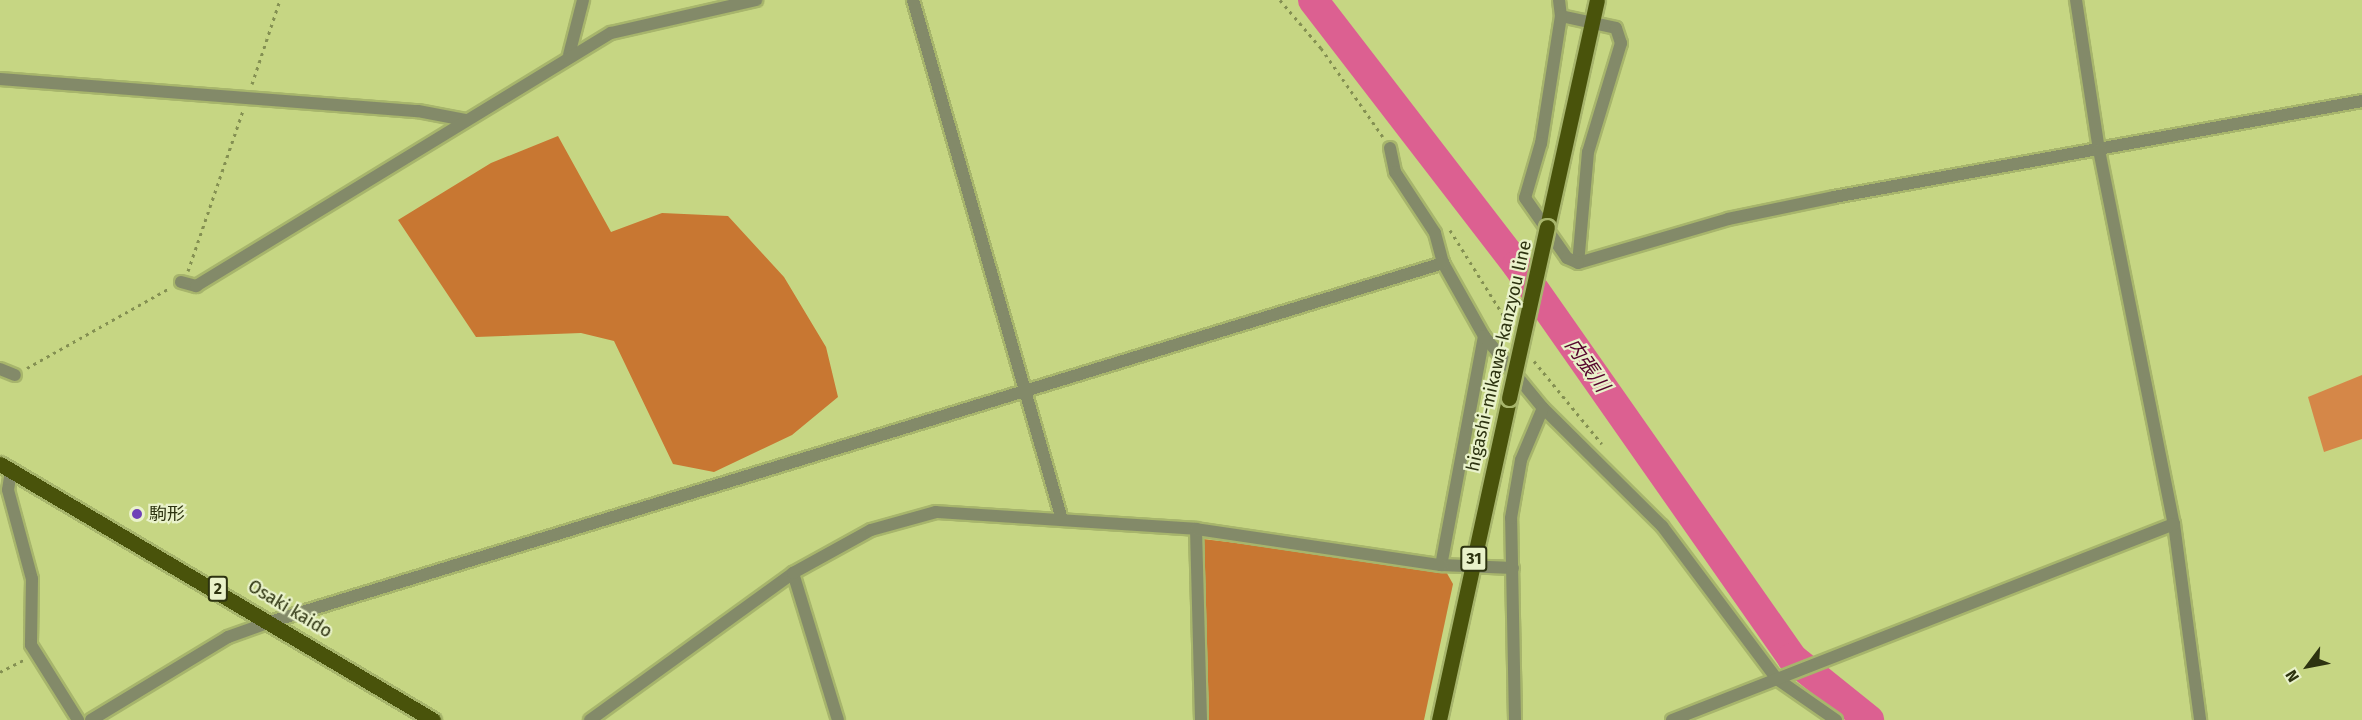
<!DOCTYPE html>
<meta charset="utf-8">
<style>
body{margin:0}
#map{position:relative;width:2362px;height:720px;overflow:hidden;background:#c6d683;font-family:"Fira Sans","Noto Sans JP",sans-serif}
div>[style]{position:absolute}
.green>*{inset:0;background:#d58748}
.forest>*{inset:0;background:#c87732}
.river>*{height:30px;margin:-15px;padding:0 15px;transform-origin:15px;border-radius:15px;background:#dc6091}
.path>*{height:3px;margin-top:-1.5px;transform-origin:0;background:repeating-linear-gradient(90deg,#849052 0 3px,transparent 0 7.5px)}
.roads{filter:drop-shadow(2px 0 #a7b56c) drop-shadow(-2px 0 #a7b56c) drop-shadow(0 2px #a7b56c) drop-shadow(0 -2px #a7b56c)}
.street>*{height:12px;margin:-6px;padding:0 6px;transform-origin:6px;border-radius:6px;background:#838a69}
.primary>*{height:15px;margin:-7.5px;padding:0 7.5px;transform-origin:7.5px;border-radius:7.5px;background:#49530b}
.bridges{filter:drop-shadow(2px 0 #a7b56c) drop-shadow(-2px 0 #a7b56c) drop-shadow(0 2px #a7b56c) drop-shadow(0 -2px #a7b56c)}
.primary-bridge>*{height:15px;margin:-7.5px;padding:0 7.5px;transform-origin:7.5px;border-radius:7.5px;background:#49530b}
.dots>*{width:16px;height:16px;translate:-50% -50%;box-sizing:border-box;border:3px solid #e9f2ca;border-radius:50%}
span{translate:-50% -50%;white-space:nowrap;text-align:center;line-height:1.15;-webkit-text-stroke:4.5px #e9f2ca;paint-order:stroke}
.shield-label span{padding:2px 4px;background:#e9f2ca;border:2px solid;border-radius:4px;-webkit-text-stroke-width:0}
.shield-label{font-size:16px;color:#2d3310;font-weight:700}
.street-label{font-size:18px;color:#2d3310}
.poi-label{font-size:18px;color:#2d3310}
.left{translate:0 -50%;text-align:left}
.water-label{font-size:20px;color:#56042d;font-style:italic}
.north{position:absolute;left:2278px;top:636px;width:60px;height:60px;-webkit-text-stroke:4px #e9f2ca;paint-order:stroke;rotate:238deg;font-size:16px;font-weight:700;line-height:24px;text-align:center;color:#2d3310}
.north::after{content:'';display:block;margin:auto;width:21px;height:27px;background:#2d3310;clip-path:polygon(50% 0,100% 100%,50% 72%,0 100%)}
</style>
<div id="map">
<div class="green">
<i style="clip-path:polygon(2362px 375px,2362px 439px,2324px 452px,2308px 397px)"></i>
</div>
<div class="forest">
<i style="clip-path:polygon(558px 136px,611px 232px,662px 213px,728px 216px,784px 277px,826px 347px,838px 397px,792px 435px,714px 472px,673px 464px,614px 341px,581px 333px,476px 337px,398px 220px,491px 163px)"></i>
<i style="clip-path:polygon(1203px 539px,1444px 568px,1453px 584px,1424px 720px,1209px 720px)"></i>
</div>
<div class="river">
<i style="left:1313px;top:0;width:334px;rotate:52.4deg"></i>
<i style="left:1517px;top:265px;width:480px;rotate:55deg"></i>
<i style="left:1792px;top:658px;width:99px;rotate:38.8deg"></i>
</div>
<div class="path">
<i style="left:1280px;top:0;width:63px;rotate:49.5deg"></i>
<i style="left:1321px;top:48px;width:108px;rotate:55.1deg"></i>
<i style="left:252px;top:84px;width:89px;rotate:-71.6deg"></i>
<i style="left:1450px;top:230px;width:113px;rotate:58deg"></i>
<i style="left:188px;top:271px;width:170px;rotate:-71.1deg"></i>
<i style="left:1534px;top:361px;width:107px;rotate:50.7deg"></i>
<i style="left:27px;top:368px;width:162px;rotate:-29.3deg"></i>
<i style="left:0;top:672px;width:28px;rotate:-27deg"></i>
</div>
<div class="roads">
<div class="street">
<i style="left:913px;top:0;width:537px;rotate:74deg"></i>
<i style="left:1559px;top:0;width:16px;rotate:83deg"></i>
<i style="left:1561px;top:16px;width:56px;rotate:12.3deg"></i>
<i style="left:1616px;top:28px;width:16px;rotate:72deg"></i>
<i style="left:1621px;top:43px;width:114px;rotate:106.8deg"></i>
<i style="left:1588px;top:152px;width:111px;rotate:95.1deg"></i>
<i style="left:1578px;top:263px;width:156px;rotate:-16.3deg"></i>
<i style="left:1728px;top:219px;width:108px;rotate:-11.7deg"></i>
<i style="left:1834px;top:197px;width:537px;rotate:-10.3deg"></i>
<i style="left:2076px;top:0;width:152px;rotate:81.3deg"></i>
<i style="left:2099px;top:150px;width:381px;rotate:78.7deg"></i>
<i style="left:2174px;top:524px;width:198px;rotate:82.4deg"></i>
<i style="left:1561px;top:16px;width:129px;rotate:98.9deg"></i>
<i style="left:1541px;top:143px;width:57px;rotate:106.2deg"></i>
<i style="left:1525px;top:198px;width:73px;rotate:55deg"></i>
<i style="left:1567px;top:258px;width:12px;rotate:24deg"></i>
<i style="left:569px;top:55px;width:57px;rotate:-75.7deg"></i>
<i style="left:0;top:79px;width:419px;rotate:4.4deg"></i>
<i style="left:418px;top:111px;width:48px;rotate:10.8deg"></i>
<i style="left:1390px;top:148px;width:25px;rotate:78deg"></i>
<i style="left:1395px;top:172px;width:73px;rotate:56.7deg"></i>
<i style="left:1435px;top:233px;width:31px;rotate:75deg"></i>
<i style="left:1443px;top:263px;width:84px;rotate:60.7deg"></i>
<i style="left:1484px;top:336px;width:233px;rotate:100.6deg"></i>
<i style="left:1441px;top:565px;width:72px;rotate:2.4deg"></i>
<i style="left:181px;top:282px;width:16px;rotate:15deg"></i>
<i style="left:196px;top:286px;width:486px;rotate:-31.4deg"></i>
<i style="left:611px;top:33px;width:149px;rotate:-12.8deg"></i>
<i style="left:1484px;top:336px;width:93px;rotate:50.7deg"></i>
<i style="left:1543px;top:408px;width:168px;rotate:44.8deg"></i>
<i style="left:1662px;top:526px;width:191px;rotate:53.1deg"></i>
<i style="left:1777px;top:679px;width:72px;rotate:34.8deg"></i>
<i style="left:0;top:369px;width:16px;rotate:22deg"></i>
<i style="left:11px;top:471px;width:19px;rotate:99deg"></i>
<i style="left:8px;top:490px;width:92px;rotate:74.9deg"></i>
<i style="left:32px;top:579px;width:66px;rotate:90.9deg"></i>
<i style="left:31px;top:645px;width:89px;rotate:57.9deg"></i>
<i style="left:1196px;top:529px;width:191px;rotate:88.5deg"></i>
<i style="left:793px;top:573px;width:154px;rotate:73deg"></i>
<i style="left:91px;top:720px;width:160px;rotate:-31.2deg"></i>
<i style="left:228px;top:637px;width:48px;rotate:-19.6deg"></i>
<i style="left:273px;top:621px;width:1224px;rotate:-17.01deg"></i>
<i style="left:590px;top:720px;width:251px;rotate:-35.9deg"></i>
<i style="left:793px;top:573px;width:89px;rotate:-28.9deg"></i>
<i style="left:871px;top:530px;width:67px;rotate:-15.5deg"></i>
<i style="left:936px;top:512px;width:261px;rotate:3.7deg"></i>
<i style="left:1196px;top:529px;width:248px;rotate:8.4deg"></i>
<i style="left:1515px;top:720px;width:202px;rotate:-91.1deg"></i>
<i style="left:1511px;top:518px;width:59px;rotate:-80.2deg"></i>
<i style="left:1521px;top:460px;width:56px;rotate:-67.1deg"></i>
<i style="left:1672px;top:720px;width:539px;rotate:-21.33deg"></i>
</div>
<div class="primary">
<i style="left:1547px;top:227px;width:232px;rotate:-77.6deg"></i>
<i style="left:0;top:464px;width:503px;rotate:30.59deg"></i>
<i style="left:1439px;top:720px;width:330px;rotate:-77.7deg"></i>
</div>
</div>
<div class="bridges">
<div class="primary-bridge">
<i style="left:1509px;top:398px;width:175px;rotate:-77.5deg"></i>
</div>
</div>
<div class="dots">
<i style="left:137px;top:514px;background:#6f40b7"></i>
</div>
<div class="shield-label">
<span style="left:1474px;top:559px">31</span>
<span style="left:218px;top:589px">2</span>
</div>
<div class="street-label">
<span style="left:1499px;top:356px;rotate:-77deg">higashi-mikawa-kanzyou line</span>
<span style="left:290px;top:609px;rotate:31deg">Osaki kaido</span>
</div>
<div class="poi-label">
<span class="left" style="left:149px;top:514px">駒形</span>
</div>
<div class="water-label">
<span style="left:1587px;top:365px;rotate:55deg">内張川</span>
</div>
<div class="north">N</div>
</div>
